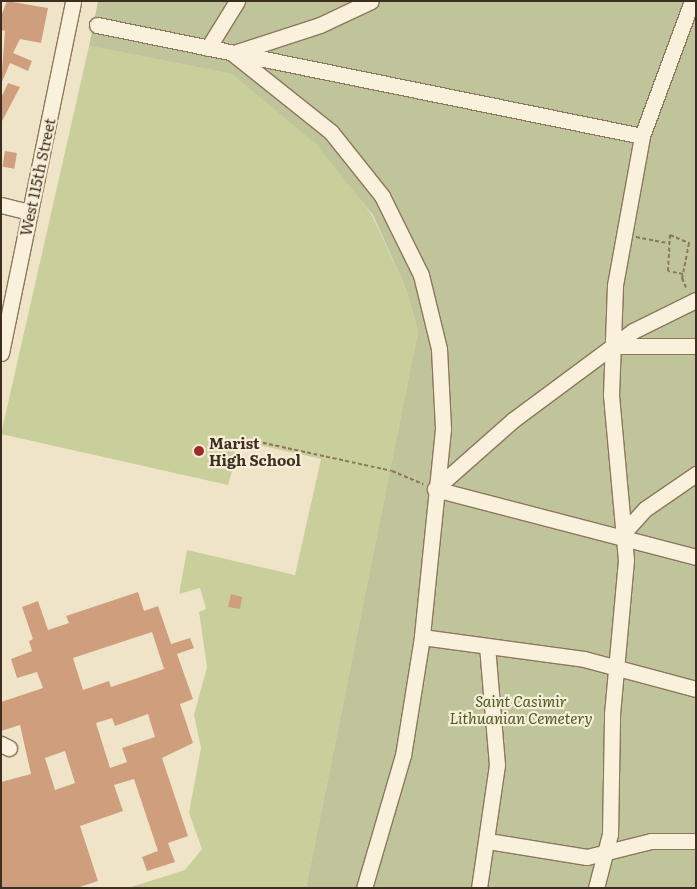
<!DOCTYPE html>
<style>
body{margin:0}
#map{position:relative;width:697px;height:889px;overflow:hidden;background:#f0e4c8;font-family:Literata,serif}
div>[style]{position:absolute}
.green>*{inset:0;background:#c9cf9b}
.cemetery>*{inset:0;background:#bfc49a}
.building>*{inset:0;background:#cf9f7d;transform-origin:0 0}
.path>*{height:2px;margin-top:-1px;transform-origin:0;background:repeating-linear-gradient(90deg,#8d765c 0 4px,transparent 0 6.5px)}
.roads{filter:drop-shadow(1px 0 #8d765c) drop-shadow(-1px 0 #8d765c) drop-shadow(0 1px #8d765c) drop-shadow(0 -1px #8d765c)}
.minor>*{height:15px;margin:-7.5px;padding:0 7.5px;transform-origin:7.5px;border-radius:7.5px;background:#faf1dc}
.dots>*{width:14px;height:14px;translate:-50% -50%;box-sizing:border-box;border:2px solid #f7eed8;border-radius:50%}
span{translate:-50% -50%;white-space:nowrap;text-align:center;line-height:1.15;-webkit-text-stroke:4.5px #f7eed8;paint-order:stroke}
.street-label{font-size:15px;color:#3d2e20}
.poi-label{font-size:15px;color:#3d2e20;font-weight:700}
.left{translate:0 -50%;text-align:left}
.park-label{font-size:15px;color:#4d5a26;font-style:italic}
.frame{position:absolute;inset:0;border:2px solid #3d2e20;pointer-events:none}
</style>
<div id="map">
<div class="green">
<i style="clip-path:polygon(89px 46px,232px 74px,306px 134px,334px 162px,372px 215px,406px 289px,418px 331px,306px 888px,128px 888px,185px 870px,202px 849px,189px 813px,201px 748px,194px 715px,207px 667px,199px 612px,206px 609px,200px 588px,179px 594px,187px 550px,295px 575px,321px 459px,241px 441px,228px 485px,1px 434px)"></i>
</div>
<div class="cemetery">
<i style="clip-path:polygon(98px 1px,696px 1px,696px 888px,306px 888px,418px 331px,406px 289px,373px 215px,316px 144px,232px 74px,89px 46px)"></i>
</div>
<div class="building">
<i style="clip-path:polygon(7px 1px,48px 8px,41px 43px,20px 39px,13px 53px,32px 61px,28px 71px,10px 63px,1px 84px,5px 31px,1px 30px,1px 16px)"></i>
<i style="clip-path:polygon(8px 83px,20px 87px,1px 123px,1px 98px)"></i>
<i style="left:5px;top:151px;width:12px;height:16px;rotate:9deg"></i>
<i style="clip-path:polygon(evenodd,138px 592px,144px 611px,158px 606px,171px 644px,190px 638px,194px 648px,177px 654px,193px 699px,180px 704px,193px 743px,162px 758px,188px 836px,168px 843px,175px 862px,147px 871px,142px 857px,158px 851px,134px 779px,114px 785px,123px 811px,80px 826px,98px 881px,77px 888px,1px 888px,1px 782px,31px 774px,20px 725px,1px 731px,1px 702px,43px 688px,37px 672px,17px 678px,11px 659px,32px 651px,29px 641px,33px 639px,22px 607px,38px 601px,48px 630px,69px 623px,66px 616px,138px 592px,152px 632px,164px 669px,111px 687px,109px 681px,83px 690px,73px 658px,152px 632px,138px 592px,148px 714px,155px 737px,122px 748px,127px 762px,110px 768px,96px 723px,112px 718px,115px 726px,148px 714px,138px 592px,65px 751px,75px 783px,55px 790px,45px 758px,65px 751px)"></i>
<i style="clip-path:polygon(231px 594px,242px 597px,240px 609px,228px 607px)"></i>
</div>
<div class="path">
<i style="left:636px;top:237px;width:33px;rotate:11deg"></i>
<i style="left:683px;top:274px;width:15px;rotate:-169deg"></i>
<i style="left:668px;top:271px;width:36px;rotate:-87deg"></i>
<i style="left:670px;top:235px;width:21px;rotate:23deg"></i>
<i style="left:689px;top:243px;width:36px;rotate:101deg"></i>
<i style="left:682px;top:278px;width:13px;rotate:67deg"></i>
<i style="left:250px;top:440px;width:145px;rotate:12.3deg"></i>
<i style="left:392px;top:471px;width:34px;rotate:23deg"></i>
</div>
<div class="roads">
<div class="minor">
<i style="left:97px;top:25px;width:556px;rotate:11.51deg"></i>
<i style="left:208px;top:48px;width:55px;rotate:-58.3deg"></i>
<i style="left:232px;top:53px;width:127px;rotate:38.6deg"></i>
<i style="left:331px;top:132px;width:82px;rotate:51.4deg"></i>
<i style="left:382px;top:196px;width:88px;rotate:63.7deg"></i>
<i style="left:421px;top:275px;width:76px;rotate:76.3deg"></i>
<i style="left:439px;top:349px;width:80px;rotate:87.1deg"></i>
<i style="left:443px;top:429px;width:209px;rotate:95.8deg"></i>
<i style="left:422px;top:637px;width:120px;rotate:99.1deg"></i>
<i style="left:403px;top:755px;width:139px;rotate:106.3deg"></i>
<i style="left:234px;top:53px;width:90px;rotate:-18deg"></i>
<i style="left:320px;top:25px;width:56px;rotate:-25.2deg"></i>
<i style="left:1px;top:205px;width:30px;rotate:14deg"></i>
<i style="left:613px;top:346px;width:83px"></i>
<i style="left:1px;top:353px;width:359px;rotate:-78.4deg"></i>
<i style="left:435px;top:489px;width:104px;rotate:-41.5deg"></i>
<i style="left:513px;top:420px;width:149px;rotate:-36.6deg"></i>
<i style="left:633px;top:331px;width:70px;rotate:-26.2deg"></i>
<i style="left:435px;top:489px;width:270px;rotate:14.6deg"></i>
<i style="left:626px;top:530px;width:28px;rotate:-48deg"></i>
<i style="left:645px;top:509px;width:62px;rotate:-34.5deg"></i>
<i style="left:422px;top:637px;width:163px;rotate:7.7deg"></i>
<i style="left:584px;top:659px;width:116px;rotate:15deg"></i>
<i style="left:1px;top:744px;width:9px;rotate:27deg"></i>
<i style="left:488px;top:841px;width:100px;rotate:9.2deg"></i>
<i style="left:587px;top:857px;width:66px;rotate:-14deg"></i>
<i style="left:651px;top:841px;width:45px"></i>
<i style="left:479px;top:888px;width:124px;rotate:-81.7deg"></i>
<i style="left:497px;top:765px;width:119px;rotate:-94.8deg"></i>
<i style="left:596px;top:888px;width:56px;rotate:-75.5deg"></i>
<i style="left:610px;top:834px;width:120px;rotate:-89deg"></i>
<i style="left:612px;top:714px;width:155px;rotate:-84.8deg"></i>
<i style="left:626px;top:560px;width:166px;rotate:-95.2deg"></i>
<i style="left:611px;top:395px;width:110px;rotate:-87.9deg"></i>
<i style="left:615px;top:285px;width:151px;rotate:-79.7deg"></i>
<i style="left:642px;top:136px;width:144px;rotate:-69.7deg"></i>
</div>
</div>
<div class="dots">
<i style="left:199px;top:451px;background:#9e2a2b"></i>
</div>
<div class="street-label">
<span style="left:37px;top:177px;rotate:-78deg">West 115th Street</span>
</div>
<div class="poi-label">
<span class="left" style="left:209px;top:451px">Marist<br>High School</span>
</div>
<div class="park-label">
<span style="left:521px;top:709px">Saint Casimir<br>Lithuanian Cemetery</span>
</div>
<div class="frame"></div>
</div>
